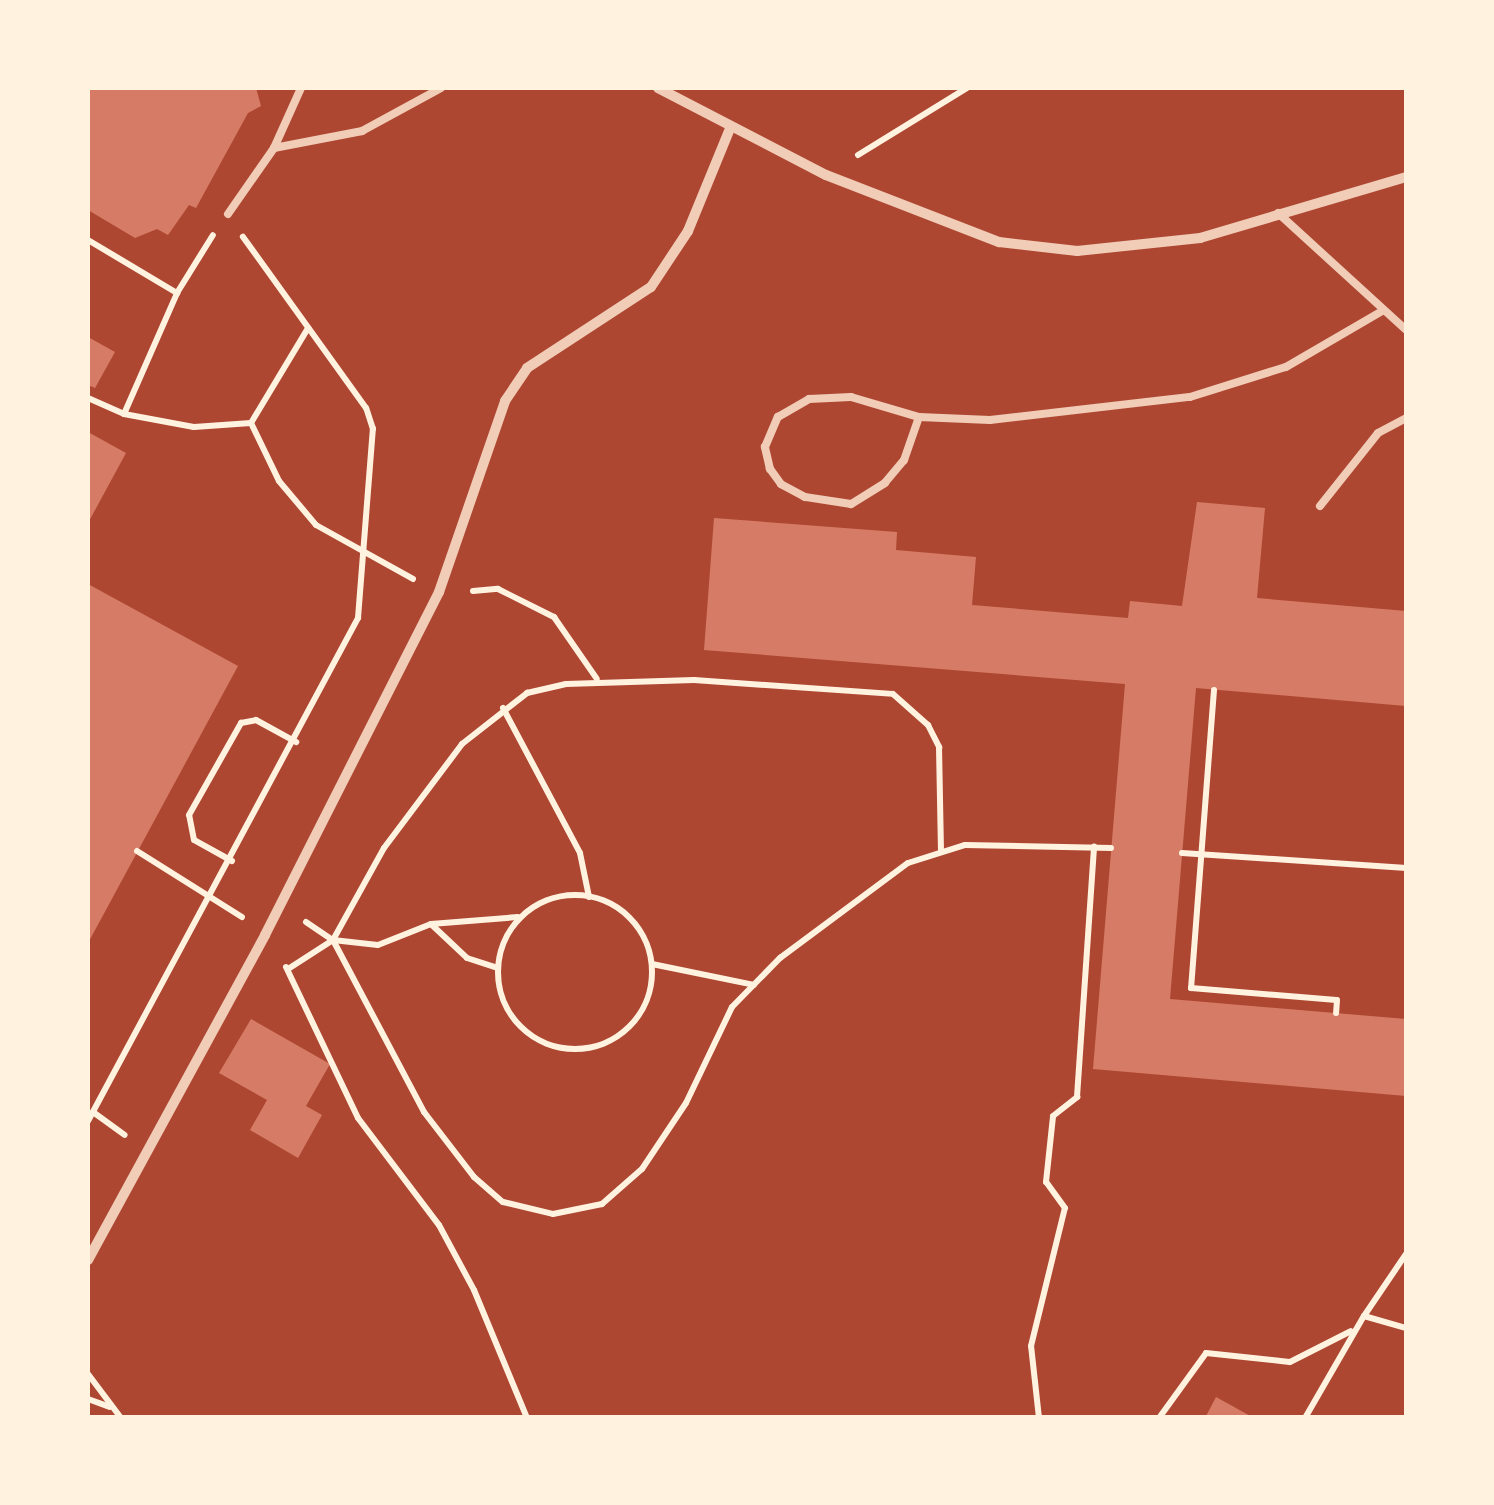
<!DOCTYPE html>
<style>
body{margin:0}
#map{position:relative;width:1494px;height:1505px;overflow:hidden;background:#c8553d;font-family:Figtree,sans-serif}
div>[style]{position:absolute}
.green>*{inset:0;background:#ae4732;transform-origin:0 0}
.building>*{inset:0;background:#d67c66}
.path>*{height:6px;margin:-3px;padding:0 3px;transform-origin:3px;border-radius:3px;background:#fff3e0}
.path>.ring{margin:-3px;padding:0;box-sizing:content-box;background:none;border:6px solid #fff3e0;border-radius:50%}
.service>*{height:8px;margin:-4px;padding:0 4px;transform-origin:4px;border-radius:4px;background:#f1ccb7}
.minor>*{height:10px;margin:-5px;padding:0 5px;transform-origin:5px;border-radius:5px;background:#f1ccb7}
span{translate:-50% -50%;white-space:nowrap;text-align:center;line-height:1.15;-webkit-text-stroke:10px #fff3e0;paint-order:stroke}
.frame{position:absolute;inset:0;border:90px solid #fff3e0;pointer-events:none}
</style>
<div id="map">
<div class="green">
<i style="left:88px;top:88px;width:1318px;height:1329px"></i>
</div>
<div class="building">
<i style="clip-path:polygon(88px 88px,256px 88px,261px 106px,248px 113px,196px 208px,189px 205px,168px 235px,157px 229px,135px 238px,88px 210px)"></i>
<i style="clip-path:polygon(88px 337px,115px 352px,95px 388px,88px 385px)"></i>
<i style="clip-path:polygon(88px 432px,126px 453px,88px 523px)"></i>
<i style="clip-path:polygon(1197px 502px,1265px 508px,1257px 598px,1406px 611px,1406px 706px,1196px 688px,1170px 999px,1406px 1019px,1406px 1096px,1093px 1069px,1125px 684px,704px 650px,714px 518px,897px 532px,896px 550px,976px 557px,972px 605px,1128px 618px,1130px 601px,1182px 606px)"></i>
<i style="clip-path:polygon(88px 584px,238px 666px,88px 943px)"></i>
<i style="clip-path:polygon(251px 1019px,330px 1064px,306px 1106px,322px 1115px,298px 1158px,250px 1130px,267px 1100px,219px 1073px)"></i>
<i style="clip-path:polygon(1216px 1397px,1254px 1418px,1205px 1418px)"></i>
</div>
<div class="path">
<i style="left:858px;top:155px;width:128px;rotate:-31.6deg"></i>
<i style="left:88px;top:240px;width:104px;rotate:30.8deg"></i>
<i style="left:177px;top:293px;width:68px;rotate:-58.2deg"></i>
<i style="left:88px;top:398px;width:39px;rotate:24deg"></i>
<i style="left:124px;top:414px;width:132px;rotate:-66.3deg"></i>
<i style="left:124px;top:414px;width:71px;rotate:10.5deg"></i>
<i style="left:194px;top:427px;width:57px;rotate:-4deg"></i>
<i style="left:251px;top:423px;width:64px;rotate:64.2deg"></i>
<i style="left:279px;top:481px;width:57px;rotate:49.9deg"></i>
<i style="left:316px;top:525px;width:111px;rotate:29.1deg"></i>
<i style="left:251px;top:423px;width:111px;rotate:-59deg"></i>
<i style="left:473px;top:591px;width:25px;rotate:-5deg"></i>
<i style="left:498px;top:589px;width:63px;rotate:26.6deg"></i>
<i style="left:554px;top:617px;width:75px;rotate:55.3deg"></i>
<i style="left:1214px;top:690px;width:299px;rotate:94.4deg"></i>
<i style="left:1191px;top:988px;width:146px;rotate:4.7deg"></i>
<i style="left:1337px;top:1000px;width:13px;rotate:94deg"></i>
<i style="left:503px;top:708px;width:164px;rotate:62deg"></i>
<i style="left:580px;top:853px;width:45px;rotate:78.4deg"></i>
<i style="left:137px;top:851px;width:124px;rotate:32.2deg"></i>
<i style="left:1182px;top:853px;width:225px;rotate:3.8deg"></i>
<i style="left:232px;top:861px;width:43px;rotate:-151.1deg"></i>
<i style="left:194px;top:840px;width:25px;rotate:-101deg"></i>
<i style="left:189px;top:815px;width:106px;rotate:-60.5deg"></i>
<i style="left:241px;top:723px;width:15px;rotate:-11deg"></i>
<i style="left:256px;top:720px;width:46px;rotate:28.8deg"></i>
<i class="ring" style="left:498px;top:895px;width:148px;height:148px"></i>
<i style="left:306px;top:922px;width:32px;rotate:34deg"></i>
<i style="left:333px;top:940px;width:195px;rotate:62.1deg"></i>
<i style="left:424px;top:1112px;width:82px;rotate:52.4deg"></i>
<i style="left:474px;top:1177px;width:38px;rotate:41deg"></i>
<i style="left:503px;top:1202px;width:51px;rotate:13.5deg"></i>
<i style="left:553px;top:1214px;width:50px;rotate:-11.5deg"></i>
<i style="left:602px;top:1204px;width:53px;rotate:-41.2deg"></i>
<i style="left:642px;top:1169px;width:79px;rotate:-56.3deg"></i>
<i style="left:686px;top:1103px;width:106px;rotate:-64.4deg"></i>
<i style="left:732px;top:1007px;width:69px;rotate:-45.6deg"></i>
<i style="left:780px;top:958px;width:159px;rotate:-36.6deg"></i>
<i style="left:908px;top:863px;width:60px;rotate:-17.5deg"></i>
<i style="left:965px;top:845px;width:146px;rotate:1.2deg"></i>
<i style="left:432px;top:925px;width:48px;rotate:43.3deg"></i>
<i style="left:467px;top:958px;width:32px;rotate:18deg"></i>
<i style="left:333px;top:940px;width:45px;rotate:6.3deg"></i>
<i style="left:378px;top:945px;width:57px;rotate:-21.6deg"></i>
<i style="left:431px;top:924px;width:87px;rotate:-4.6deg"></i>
<i style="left:652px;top:964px;width:104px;rotate:11.6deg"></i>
<i style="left:286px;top:967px;width:167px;rotate:64.5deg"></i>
<i style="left:358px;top:1118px;width:134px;rotate:52.9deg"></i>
<i style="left:439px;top:1225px;width:74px;rotate:61.7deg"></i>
<i style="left:474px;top:1290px;width:139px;rotate:67.5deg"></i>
<i style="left:288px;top:969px;width:54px;rotate:-32.8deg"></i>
<i style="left:333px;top:940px;width:105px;rotate:-61deg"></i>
<i style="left:384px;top:848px;width:130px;rotate:-53.1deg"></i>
<i style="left:462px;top:744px;width:83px;rotate:-38.1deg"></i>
<i style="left:527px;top:693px;width:40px;rotate:-13deg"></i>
<i style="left:566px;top:684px;width:128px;rotate:-1.8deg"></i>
<i style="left:694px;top:680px;width:199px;rotate:4deg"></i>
<i style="left:893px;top:694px;width:47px;rotate:41.5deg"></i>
<i style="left:928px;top:725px;width:25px;rotate:63deg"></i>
<i style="left:939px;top:747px;width:105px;rotate:88.9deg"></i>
<i style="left:93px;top:1112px;width:39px;rotate:36deg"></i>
<i style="left:88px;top:1121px;width:571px;rotate:-61.77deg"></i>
<i style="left:358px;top:618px;width:190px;rotate:-85.5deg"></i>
<i style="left:373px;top:429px;width:22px;rotate:-108deg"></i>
<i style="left:366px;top:408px;width:211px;rotate:-125.7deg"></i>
<i style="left:1364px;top:1316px;width:75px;rotate:-55.9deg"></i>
<i style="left:88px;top:1374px;width:55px;rotate:53.1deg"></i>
<i style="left:88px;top:1399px;width:23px;rotate:20deg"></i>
<i style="left:1039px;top:1418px;width:72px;rotate:-96.3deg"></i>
<i style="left:1031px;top:1346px;width:142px;rotate:-76.2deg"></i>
<i style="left:1065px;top:1208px;width:32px;rotate:-126deg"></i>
<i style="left:1046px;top:1182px;width:66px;rotate:-83.9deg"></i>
<i style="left:1053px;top:1116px;width:31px;rotate:-38deg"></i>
<i style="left:1077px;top:1097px;width:251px;rotate:-86.1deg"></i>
<i style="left:1159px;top:1418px;width:80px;rotate:-54.1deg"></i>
<i style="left:1206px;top:1353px;width:84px;rotate:6.1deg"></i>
<i style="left:1290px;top:1362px;width:68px;rotate:-26.9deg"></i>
<i style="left:1305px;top:1418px;width:118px;rotate:-60deg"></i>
<i style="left:1364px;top:1316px;width:44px;rotate:15.9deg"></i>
</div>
<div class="service">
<i style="left:274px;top:148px;width:90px;rotate:-10.9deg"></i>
<i style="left:362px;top:131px;width:90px;rotate:-28.6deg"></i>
<i style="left:1278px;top:213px;width:173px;rotate:42.4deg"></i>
<i style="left:228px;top:214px;width:80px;rotate:-55.1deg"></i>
<i style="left:274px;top:148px;width:66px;rotate:-65.8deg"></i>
<i style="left:919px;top:417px;width:46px;rotate:109.2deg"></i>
<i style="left:904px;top:460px;width:30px;rotate:130deg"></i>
<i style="left:885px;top:483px;width:40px;rotate:148deg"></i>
<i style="left:851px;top:504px;width:47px;rotate:-171.3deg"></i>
<i style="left:805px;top:497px;width:27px;rotate:-152deg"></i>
<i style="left:781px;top:484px;width:19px;rotate:-126deg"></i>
<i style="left:770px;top:469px;width:23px;rotate:-103deg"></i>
<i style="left:765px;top:447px;width:33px;rotate:-67deg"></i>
<i style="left:778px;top:417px;width:36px;rotate:-30deg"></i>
<i style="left:809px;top:399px;width:42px;rotate:-2.7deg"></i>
<i style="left:851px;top:397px;width:71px;rotate:16.4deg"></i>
<i style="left:919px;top:417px;width:71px;rotate:2.4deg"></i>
<i style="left:990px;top:420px;width:201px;rotate:-6.6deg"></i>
<i style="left:1190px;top:397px;width:101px;rotate:-17.4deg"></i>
<i style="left:1286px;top:367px;width:113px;rotate:-30.2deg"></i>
<i style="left:1320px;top:506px;width:93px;rotate:-51.5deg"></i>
<i style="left:1378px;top:433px;width:32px;rotate:-28deg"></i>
</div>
<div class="minor">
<i style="left:658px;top:88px;width:189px;rotate:27.4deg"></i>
<i style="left:826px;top:175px;width:186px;rotate:21.2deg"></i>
<i style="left:999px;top:242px;width:79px;rotate:6.6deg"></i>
<i style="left:1077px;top:251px;width:124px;rotate:-6deg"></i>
<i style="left:1200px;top:238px;width:215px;rotate:-16.5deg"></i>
<i style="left:88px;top:1260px;width:370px;rotate:-61.4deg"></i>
<i style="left:265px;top:935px;width:385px;rotate:-63.1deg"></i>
<i style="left:439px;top:592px;width:202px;rotate:-70.9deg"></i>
<i style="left:505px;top:401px;width:40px;rotate:-56deg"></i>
<i style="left:527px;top:368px;width:148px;rotate:-33.2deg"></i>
<i style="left:651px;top:287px;width:67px;rotate:-56.5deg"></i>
<i style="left:688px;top:231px;width:113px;rotate:-67.7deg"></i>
</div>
<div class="frame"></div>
</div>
